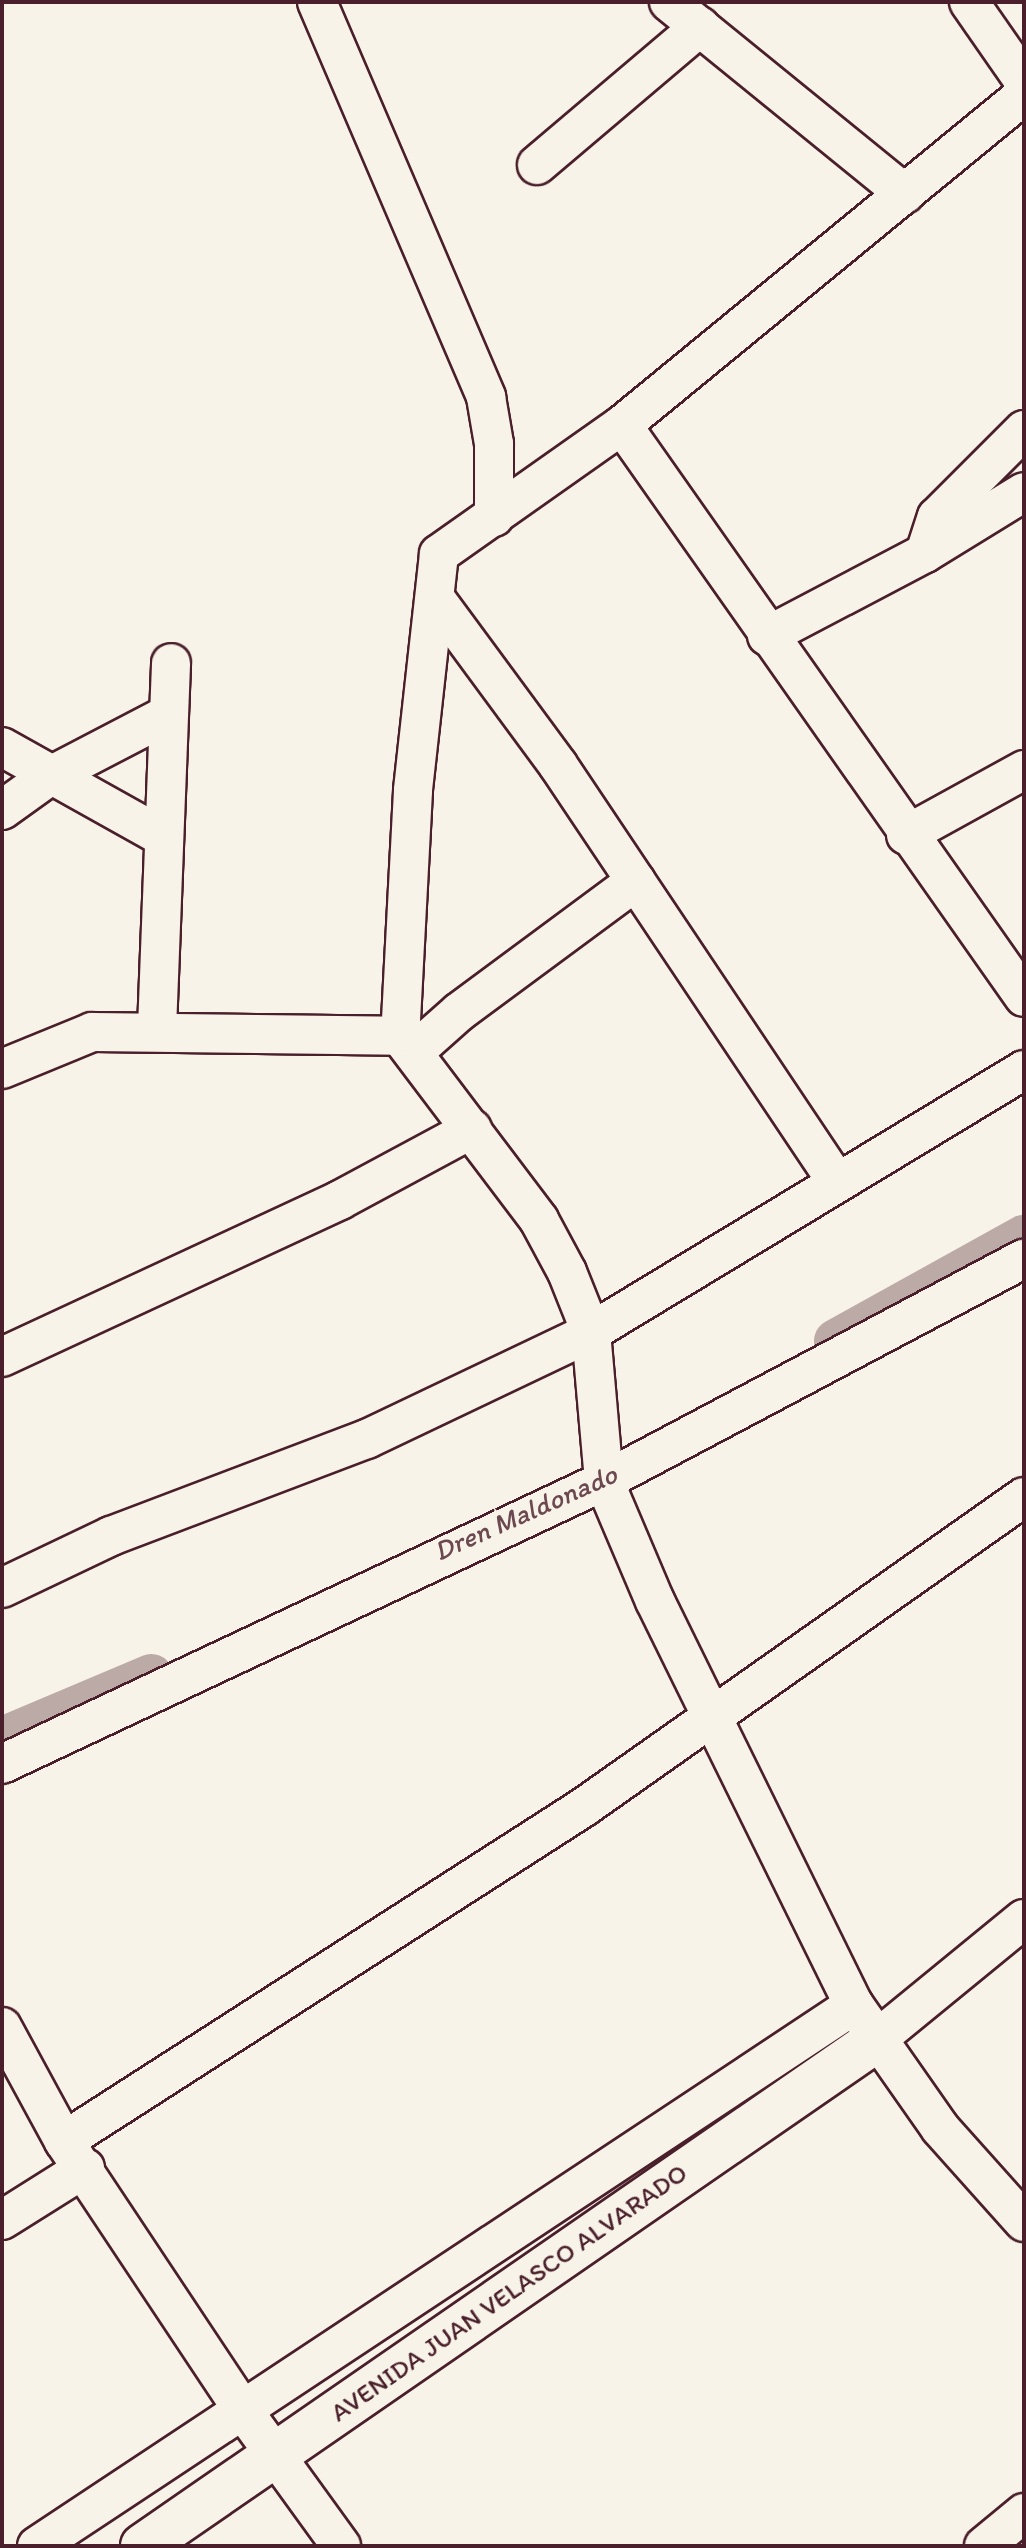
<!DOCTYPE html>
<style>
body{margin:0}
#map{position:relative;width:1026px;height:2548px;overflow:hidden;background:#f7f3e8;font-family:Itim,sans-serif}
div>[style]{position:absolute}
.canal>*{height:44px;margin:-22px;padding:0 22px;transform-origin:22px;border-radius:22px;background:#bcaaa7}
.roads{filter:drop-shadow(2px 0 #4a1f2b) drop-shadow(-2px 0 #4a1f2b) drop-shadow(0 2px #4a1f2b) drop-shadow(0 -2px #4a1f2b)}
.street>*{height:38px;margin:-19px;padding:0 19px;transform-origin:19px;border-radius:19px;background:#f7f3e8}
.secondary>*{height:44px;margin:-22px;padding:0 22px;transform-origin:22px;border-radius:22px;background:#f7f3e8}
span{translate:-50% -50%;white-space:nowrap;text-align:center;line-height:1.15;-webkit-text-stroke:8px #f7f3e8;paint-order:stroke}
.street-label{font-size:26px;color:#4a1f2b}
.water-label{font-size:28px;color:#6c4950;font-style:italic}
.frame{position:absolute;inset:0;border:4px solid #4a1f2b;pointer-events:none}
</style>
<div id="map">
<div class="canal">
<i style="left:836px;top:1341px;width:215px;rotate:-29deg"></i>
<i style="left:2px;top:1739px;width:162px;rotate:-22.9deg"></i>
</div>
<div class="roads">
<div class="street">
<i style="left:317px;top:2px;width:430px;rotate:66.8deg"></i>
<i style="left:486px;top:397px;width:48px;rotate:80.3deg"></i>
<i style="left:494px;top:444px;width:73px;rotate:90deg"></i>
<i style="left:669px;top:2px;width:304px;rotate:39.1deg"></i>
<i style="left:969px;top:2px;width:96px;rotate:55.2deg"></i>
<i style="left:1024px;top:95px;width:520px;rotate:140.62deg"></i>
<i style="left:622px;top:425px;width:224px;rotate:144.8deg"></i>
<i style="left:439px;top:554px;width:238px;rotate:96.3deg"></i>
<i style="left:413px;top:791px;width:245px;rotate:93deg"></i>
<i style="left:400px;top:1036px;width:231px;rotate:52.9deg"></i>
<i style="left:539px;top:1220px;width:59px;rotate:61.7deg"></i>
<i style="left:567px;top:1272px;width:65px;rotate:68.2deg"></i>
<i style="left:591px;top:1332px;width:150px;rotate:85deg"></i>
<i style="left:604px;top:1481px;width:130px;rotate:67deg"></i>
<i style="left:655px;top:1601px;width:450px;rotate:63.8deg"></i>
<i style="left:854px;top:2005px;width:150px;rotate:55deg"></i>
<i style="left:940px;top:2128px;width:126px;rotate:48.2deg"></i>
<i style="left:537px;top:165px;width:214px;rotate:-40.3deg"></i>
<i style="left:622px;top:425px;width:699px;rotate:54.9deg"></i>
<i style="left:925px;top:553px;width:38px;rotate:-72deg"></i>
<i style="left:937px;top:517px;width:123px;rotate:-45deg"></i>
<i style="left:435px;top:598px;width:207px;rotate:53.6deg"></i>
<i style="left:558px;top:765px;width:502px;rotate:56.21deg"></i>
<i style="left:767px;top:636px;width:178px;rotate:-27.7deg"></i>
<i style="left:925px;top:553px;width:116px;rotate:-31.6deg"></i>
<i style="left:2px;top:747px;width:184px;rotate:29.2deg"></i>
<i style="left:2px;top:810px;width:57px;rotate:-35.7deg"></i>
<i style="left:48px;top:777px;width:134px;rotate:-27.5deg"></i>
<i style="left:906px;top:835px;width:135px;rotate:-28.8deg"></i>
<i style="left:157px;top:1029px;width:366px;rotate:-87.8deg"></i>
<i style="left:414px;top:1052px;width:60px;rotate:-41.6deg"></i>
<i style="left:459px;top:1012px;width:220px;rotate:-36.5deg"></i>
<i style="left:2px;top:1069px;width:97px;rotate:-22.3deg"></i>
<i style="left:92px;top:1032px;width:308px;rotate:0.7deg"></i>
<i style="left:2px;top:1357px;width:373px;rotate:-24.9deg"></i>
<i style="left:340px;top:1200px;width:150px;rotate:-28.3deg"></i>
<i style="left:2px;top:1588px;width:121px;rotate:-25.5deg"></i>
<i style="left:111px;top:1536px;width:274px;rotate:-20.8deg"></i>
<i style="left:367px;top:1439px;width:248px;rotate:-25.5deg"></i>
<i style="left:591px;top:1332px;width:506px;rotate:-31.18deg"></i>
<i style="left:2px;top:1764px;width:665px;rotate:-25.18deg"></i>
<i style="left:604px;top:1481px;width:475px;rotate:-27.9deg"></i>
<i style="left:2px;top:2027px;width:130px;rotate:61.5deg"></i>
<i style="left:64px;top:2141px;width:322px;rotate:56.4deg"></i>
<i style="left:242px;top:2409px;width:169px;rotate:54.1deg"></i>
<i style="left:876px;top:2040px;width:191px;rotate:-39.3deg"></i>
<i style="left:64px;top:2141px;width:618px;rotate:-32.71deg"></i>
<i style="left:584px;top:1807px;width:538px;rotate:-35.17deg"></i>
<i style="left:2px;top:2220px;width:98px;rotate:-32.1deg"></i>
<i style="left:37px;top:2546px;width:980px;rotate:-33.51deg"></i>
<i style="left:984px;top:2546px;width:52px;rotate:-39.5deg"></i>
</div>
<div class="secondary">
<i style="left:143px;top:2546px;width:891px;rotate:-34.62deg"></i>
</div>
</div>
<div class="street-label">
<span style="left:509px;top:2293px;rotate:-35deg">AVENIDA JUAN VELASCO ALVARADO</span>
</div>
<div class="water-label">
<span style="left:525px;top:1512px;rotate:-24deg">Dren Maldonado</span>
</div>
<div class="frame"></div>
</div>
